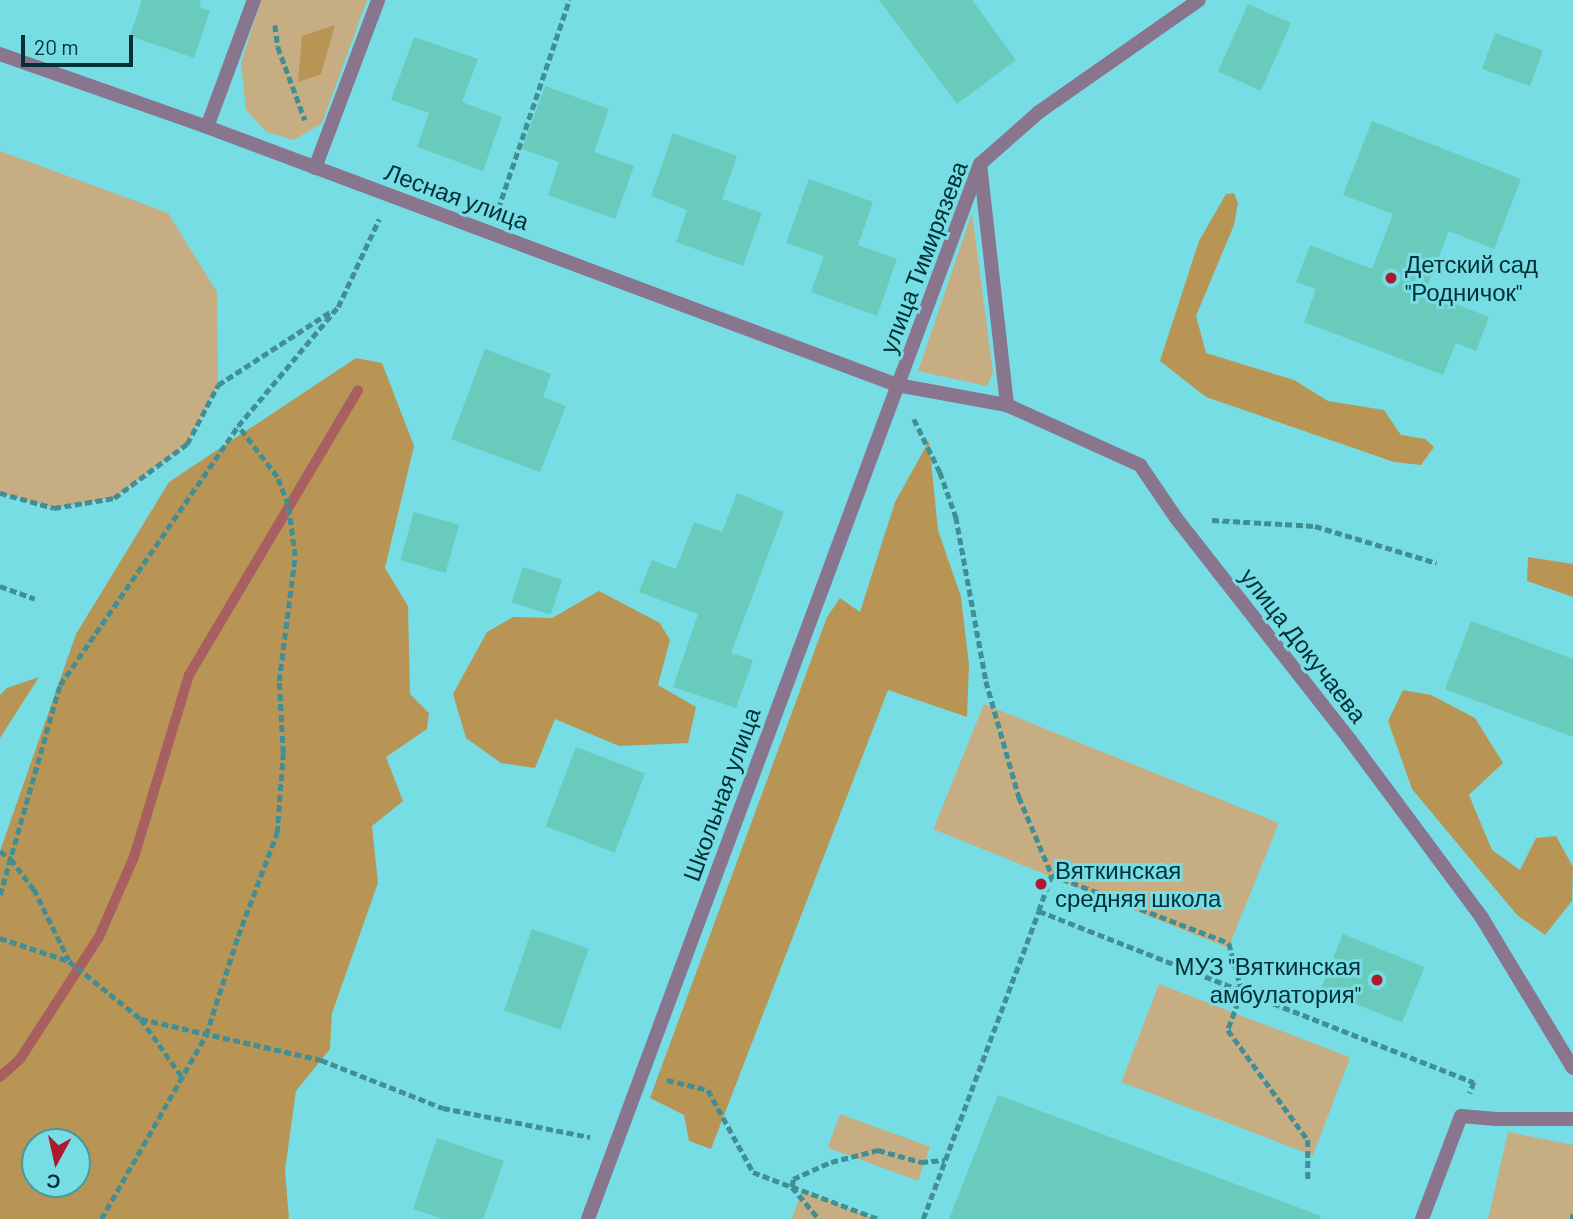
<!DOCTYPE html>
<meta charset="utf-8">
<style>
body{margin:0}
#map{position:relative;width:1573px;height:1219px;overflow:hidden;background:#77dde5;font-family:Barlow,sans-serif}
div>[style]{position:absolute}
.green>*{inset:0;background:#c6ad82;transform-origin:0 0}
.forest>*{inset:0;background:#b89555}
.stream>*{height:10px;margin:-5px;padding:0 5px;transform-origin:5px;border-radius:5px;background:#a7605f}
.building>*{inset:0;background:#69cbbb;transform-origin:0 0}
.path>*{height:4.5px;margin-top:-2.25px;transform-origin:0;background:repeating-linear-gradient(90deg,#418e94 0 7px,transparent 0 10.5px)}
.lane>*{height:14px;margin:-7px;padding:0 7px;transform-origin:7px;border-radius:7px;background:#89758d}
.street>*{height:14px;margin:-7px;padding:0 7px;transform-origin:7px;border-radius:7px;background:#89758d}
.dots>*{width:19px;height:19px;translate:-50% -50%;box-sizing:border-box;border:4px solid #77dde5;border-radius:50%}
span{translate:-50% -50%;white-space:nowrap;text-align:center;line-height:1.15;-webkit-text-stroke:6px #77dde5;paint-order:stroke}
.street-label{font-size:24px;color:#013135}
.poi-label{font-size:24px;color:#013135}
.left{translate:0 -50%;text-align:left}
.right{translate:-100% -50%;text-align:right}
.north{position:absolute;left:21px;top:1128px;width:70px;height:70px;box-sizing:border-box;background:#77dde5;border:2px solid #48989f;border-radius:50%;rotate:188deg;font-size:19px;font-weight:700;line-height:28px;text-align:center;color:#013135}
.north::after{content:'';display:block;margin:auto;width:24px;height:32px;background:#ad192d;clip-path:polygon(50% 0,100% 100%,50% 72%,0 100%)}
.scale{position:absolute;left:21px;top:35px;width:112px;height:32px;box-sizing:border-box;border:4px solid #013135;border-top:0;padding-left:9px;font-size:21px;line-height:24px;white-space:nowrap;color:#013135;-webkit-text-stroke:5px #77dde5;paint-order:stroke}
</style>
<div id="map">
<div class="green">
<i style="clip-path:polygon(261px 0,367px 0,322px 123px,294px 140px,267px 132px,246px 110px,241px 63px)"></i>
<i style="clip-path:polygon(0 151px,168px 213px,217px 292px,218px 385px,187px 444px,114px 498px,54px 508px,0 493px)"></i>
<i style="clip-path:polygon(972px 213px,993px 373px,987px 386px,918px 371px)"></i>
<i style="left:984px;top:704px;width:318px;height:135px;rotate:22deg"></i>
<i style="left:1159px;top:984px;width:205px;height:105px;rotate:21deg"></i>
<i style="left:840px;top:1114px;width:96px;height:36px;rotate:20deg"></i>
<i style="clip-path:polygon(1508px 1132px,1573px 1145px,1573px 1219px,1488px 1219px)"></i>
<i style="clip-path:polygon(802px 1190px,877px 1219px,792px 1219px)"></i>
</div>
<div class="forest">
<i style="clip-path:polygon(335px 25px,321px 74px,298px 82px,302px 36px)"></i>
<i style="clip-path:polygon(1234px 193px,1238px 203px,1234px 225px,1196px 316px,1206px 353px,1294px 380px,1328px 401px,1384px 410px,1401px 435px,1425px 439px,1434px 447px,1421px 465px,1394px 462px,1206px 397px,1160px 361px,1199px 241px,1226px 194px)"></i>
<i style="clip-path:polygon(evenodd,356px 358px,382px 363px,414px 446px,385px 568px,408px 606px,410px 694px,429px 713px,427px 729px,386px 757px,403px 801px,372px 826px,378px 883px,332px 1013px,330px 1049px,296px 1091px,285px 1170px,289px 1219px,0 1219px,0 851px,76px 634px,169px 482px,356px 358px,35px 1142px,77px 1142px,77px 1184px,35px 1184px,35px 1142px)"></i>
<i style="clip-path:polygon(929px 441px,938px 530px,961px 597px,969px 665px,967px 717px,888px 690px,711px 1149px,689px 1141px,684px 1115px,650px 1098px,827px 617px,840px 598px,860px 612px,895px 502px)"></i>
<i style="clip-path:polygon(1528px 557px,1573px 564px,1573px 597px,1527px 581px)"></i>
<i style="clip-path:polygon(599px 591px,660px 623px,670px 640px,658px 685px,696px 707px,688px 743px,619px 746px,555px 719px,535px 768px,501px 763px,466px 738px,453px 694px,487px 632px,513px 617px,552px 618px)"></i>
<i style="clip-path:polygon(39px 677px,0 738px,0 695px,7px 688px)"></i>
<i style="clip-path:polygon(1403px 690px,1431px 695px,1475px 718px,1503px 763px,1469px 795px,1492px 850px,1520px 870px,1536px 838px,1556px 836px,1573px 867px,1572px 901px,1545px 935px,1517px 915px,1412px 789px,1388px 721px)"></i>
</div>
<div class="stream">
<i style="left:0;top:1077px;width:27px;rotate:-42deg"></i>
<i style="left:20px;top:1059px;width:145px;rotate:-57.1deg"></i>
<i style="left:99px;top:937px;width:87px;rotate:-66.4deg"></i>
<i style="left:134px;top:857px;width:190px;rotate:-73.2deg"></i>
<i style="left:189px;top:675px;width:331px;rotate:-59.3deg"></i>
</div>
<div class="building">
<i style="clip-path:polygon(142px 0,201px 0,199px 7px,210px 11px,194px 58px,130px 36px)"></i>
<i style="clip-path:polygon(879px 0,972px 0,1016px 60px,957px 104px)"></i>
<i style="left:1248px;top:4px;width:47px;height:74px;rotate:24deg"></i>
<i style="left:1495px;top:33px;width:51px;height:38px;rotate:20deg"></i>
<i style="clip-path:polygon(414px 37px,478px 59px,462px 102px,502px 117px,483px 171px,417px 147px,429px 113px,391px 100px)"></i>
<i style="clip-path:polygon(545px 86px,609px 109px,594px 152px,634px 166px,615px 219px,548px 195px,559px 162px,522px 149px)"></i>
<i style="clip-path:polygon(1372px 121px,1521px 179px,1494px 249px,1449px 231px,1425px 292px,1489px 317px,1476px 351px,1456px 343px,1443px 375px,1304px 322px,1316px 289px,1296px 282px,1310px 245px,1372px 269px,1393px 214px,1343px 195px)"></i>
<i style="clip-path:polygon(673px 133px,737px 156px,722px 199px,762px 213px,743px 266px,676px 242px,687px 210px,651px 196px)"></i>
<i style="clip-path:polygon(809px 179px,873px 202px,858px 245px,897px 259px,877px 316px,811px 292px,824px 256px,786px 243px)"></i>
<i style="clip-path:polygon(485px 349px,551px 374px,543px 397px,566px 406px,540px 472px,451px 439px)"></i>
<i style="clip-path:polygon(737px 493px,784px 512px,731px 653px,753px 660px,736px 708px,673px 687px,698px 614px,639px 592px,652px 560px,676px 569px,694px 522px,722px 532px)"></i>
<i style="left:414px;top:512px;width:47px;height:50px;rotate:16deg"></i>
<i style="left:523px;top:567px;width:41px;height:37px;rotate:18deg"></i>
<i style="clip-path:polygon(1471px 621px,1573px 659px,1573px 737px,1445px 689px)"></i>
<i style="left:576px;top:747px;width:74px;height:85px;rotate:21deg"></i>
<i style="left:532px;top:929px;width:60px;height:86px;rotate:19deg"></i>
<i style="left:1343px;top:934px;width:88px;height:60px;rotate:22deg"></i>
<i style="clip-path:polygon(998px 1095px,1321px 1216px,1320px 1219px,949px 1219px)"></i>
<i style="clip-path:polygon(437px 1138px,504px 1161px,483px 1219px,443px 1219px,413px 1209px)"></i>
</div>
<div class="path">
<i style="left:275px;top:25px;width:22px;rotate:82deg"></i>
<i style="left:278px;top:47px;width:78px;rotate:69.7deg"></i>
<i style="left:498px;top:209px;width:221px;rotate:-71.2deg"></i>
<i style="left:914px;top:419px;width:59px;rotate:63.9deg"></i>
<i style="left:940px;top:472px;width:48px;rotate:70.4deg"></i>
<i style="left:956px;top:517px;width:167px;rotate:79.6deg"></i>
<i style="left:986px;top:681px;width:121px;rotate:74.1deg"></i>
<i style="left:1019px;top:797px;width:85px;rotate:67.1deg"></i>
<i style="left:1052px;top:875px;width:38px;rotate:110deg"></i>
<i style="left:0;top:493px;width:56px;rotate:15.5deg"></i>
<i style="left:54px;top:508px;width:61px;rotate:-9.5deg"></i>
<i style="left:114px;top:498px;width:91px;rotate:-36.5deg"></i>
<i style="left:187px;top:444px;width:67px;rotate:-62.3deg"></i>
<i style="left:218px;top:385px;width:137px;rotate:-33.1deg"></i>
<i style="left:1212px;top:520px;width:103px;rotate:3.3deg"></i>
<i style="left:1315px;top:526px;width:127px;rotate:16.9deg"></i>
<i style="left:0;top:586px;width:37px;rotate:20deg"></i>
<i style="left:0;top:851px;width:14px;rotate:36deg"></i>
<i style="left:11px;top:859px;width:38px;rotate:53deg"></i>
<i style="left:34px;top:889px;width:79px;rotate:63.8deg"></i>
<i style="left:1052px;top:875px;width:190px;rotate:21deg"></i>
<i style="left:1229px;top:943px;width:51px;rotate:75.1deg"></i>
<i style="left:1242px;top:992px;width:40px;rotate:110.2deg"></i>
<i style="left:1228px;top:1030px;width:136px;rotate:54deg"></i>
<i style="left:1308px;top:1140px;width:39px;rotate:90deg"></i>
<i style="left:0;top:895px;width:218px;rotate:-74.1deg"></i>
<i style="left:60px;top:685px;width:314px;rotate:-55.5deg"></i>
<i style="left:238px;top:426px;width:155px;rotate:-50deg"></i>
<i style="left:338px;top:307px;width:97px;rotate:-65deg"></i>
<i style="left:0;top:938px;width:73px;rotate:18.4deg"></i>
<i style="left:69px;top:961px;width:92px;rotate:38.9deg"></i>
<i style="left:141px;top:1019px;width:71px;rotate:54.7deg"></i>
<i style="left:141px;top:1019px;width:185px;rotate:12.8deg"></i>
<i style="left:321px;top:1060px;width:131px;rotate:21.5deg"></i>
<i style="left:443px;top:1108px;width:150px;rotate:11.2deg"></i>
<i style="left:667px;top:1080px;width:42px;rotate:13.7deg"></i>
<i style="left:708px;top:1090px;width:94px;rotate:61.2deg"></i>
<i style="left:753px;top:1172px;width:42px;rotate:21deg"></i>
<i style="left:792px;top:1187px;width:42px;rotate:49.8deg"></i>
<i style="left:101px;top:1219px;width:212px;rotate:-60.3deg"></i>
<i style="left:206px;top:1035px;width:104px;rotate:-72.1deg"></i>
<i style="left:238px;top:936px;width:110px;rotate:-69.3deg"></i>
<i style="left:277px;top:833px;width:80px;rotate:-85.7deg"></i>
<i style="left:283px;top:753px;width:72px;rotate:-93.2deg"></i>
<i style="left:279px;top:681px;width:126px;rotate:-82.7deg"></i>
<i style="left:295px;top:556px;width:51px;rotate:-97.8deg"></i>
<i style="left:288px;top:505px;width:30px;rotate:-111deg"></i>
<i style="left:277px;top:477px;width:64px;rotate:-127.4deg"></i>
<i style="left:877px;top:1219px;width:91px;rotate:-159.4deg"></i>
<i style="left:792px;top:1187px;width:8px;rotate:-83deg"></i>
<i style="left:793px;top:1179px;width:42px;rotate:-24.1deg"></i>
<i style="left:831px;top:1162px;width:49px;rotate:-14.3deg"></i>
<i style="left:878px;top:1150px;width:45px;rotate:15.6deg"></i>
<i style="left:921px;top:1162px;width:24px;rotate:-5deg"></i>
<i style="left:923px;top:1219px;width:329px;rotate:-69.4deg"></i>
<i style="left:1039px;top:911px;width:467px;rotate:21.5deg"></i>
<i style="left:1474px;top:1082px;width:12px;rotate:110deg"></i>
<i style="left:1572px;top:1219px;width:5px;rotate:-79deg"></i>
</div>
<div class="lane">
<i style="left:980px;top:164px;width:243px;rotate:83.6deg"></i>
<i style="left:1422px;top:1219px;width:110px;rotate:-69.3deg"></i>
<i style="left:1461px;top:1116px;width:35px;rotate:5deg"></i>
<i style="left:1496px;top:1119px;width:77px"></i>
</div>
<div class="street">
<i style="left:0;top:54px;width:219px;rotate:19.4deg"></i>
<i style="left:207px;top:127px;width:737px;rotate:20.5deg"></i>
<i style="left:897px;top:385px;width:112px;rotate:10.3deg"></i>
<i style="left:1007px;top:405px;width:146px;rotate:24.3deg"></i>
<i style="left:1140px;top:465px;width:64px;rotate:55.8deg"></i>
<i style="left:1176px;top:518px;width:282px;rotate:51.9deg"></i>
<i style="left:1350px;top:740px;width:222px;rotate:53.4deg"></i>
<i style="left:1482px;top:918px;width:175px;rotate:58.8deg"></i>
<i style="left:207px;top:127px;width:135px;rotate:-69.7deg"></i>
<i style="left:315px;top:168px;width:179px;rotate:-69.4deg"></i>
<i style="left:588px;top:1219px;width:1125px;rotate:-69.62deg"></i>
<i style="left:980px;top:164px;width:79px;rotate:-41.4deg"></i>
<i style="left:1039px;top:112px;width:195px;rotate:-35deg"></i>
</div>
<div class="dots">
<i style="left:1391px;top:278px;background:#ad192d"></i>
<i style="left:1041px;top:884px;background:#ad192d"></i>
<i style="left:1377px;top:980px;background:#ad192d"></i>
</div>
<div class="street-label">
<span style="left:457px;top:196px;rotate:20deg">Лесная улица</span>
<span style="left:923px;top:257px;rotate:-69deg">улица Тимирязева</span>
<span style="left:1304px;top:645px;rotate:52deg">улица Докучаева</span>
<span style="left:721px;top:794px;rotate:-70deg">Школьная улица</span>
</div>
<div class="poi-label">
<span class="left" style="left:1405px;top:278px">Детский сад<br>"Родничок"</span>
<span class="left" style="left:1055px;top:884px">Вяткинская<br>средняя школа</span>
<span class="right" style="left:1361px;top:980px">МУЗ "Вяткинская<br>амбулатория"</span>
</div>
<div class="north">С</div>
<div class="scale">20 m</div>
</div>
